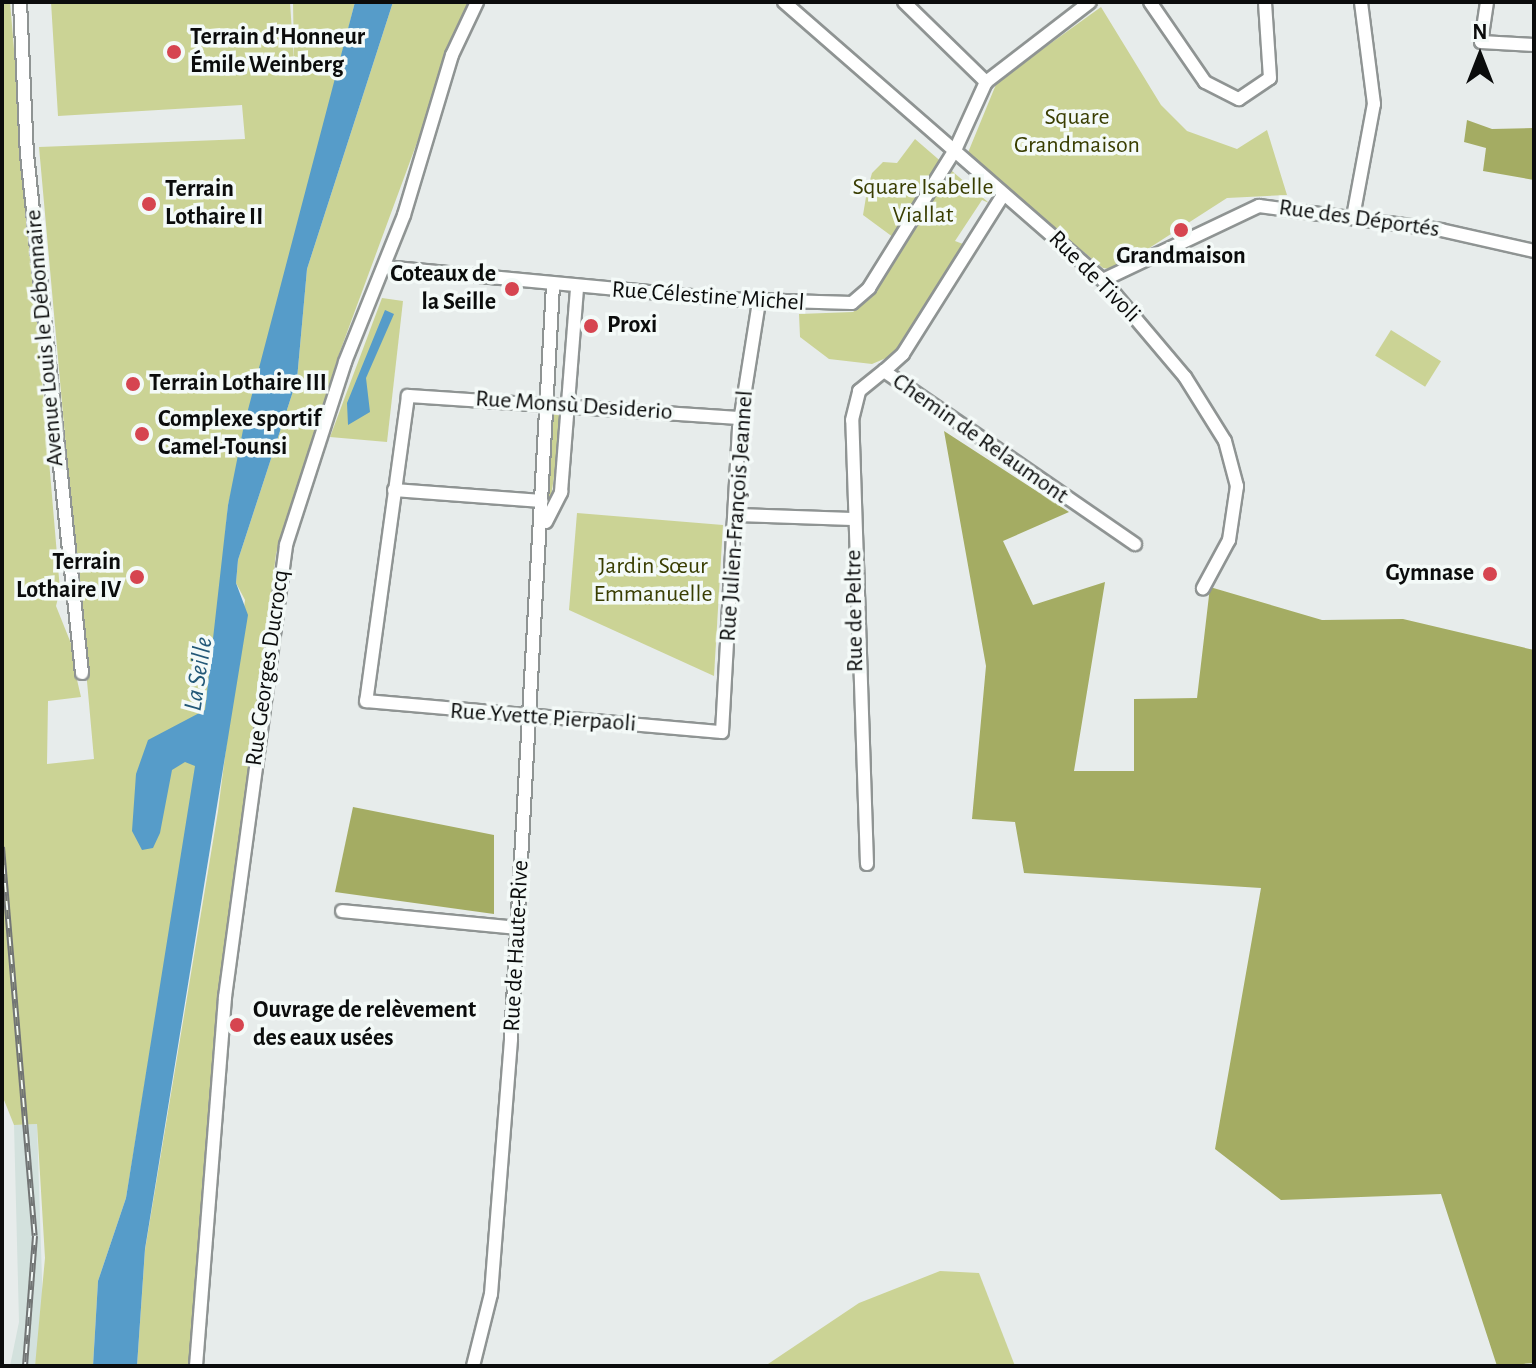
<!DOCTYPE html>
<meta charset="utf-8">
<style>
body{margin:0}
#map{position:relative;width:1536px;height:1368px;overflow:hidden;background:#e7eceb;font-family:"Alegreya Sans",sans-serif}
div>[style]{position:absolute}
.built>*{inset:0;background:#d3e1dd}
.green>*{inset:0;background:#cbd395;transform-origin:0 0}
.forest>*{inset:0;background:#a4ac63}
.water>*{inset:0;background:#569cc9}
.roads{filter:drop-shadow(2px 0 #8f9493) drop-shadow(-2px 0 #8f9493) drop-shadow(0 2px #8f9493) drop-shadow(0 -2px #8f9493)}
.minor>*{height:12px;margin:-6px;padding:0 6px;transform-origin:6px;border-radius:6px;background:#fff}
.rail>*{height:6px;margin-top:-3px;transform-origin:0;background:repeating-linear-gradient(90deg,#f4faf8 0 9px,#727575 0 18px);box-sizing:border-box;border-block:2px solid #727575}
.dots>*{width:22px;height:22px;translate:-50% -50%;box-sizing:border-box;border:4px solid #f4faf8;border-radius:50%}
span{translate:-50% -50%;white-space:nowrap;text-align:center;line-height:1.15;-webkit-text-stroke:7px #f4faf8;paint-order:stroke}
.poi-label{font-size:24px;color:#0b0c0c;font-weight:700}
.left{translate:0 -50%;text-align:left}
.right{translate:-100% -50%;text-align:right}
.park-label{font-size:24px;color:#393d01}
.street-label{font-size:24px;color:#0b0c0c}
.water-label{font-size:26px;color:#235877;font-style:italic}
.frame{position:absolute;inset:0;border:4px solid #0b0c0c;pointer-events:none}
.north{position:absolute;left:1440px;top:16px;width:80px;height:80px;-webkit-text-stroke:6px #f4faf8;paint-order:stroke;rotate:0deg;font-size:22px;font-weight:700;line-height:32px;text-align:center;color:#0b0c0c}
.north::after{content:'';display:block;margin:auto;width:28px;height:36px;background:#0b0c0c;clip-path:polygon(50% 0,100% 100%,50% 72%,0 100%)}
</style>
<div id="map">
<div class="built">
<i style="clip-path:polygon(37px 1124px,43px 1310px,35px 1366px,10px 1366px,19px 1322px,14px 1125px)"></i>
</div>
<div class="green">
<i style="clip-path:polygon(2px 2px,10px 2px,60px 590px,56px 606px,82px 671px,75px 671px,81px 697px,48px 701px,47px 764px,94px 759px,39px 147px,245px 139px,242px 105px,58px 116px,51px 2px,290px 2px,294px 62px,293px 2px,355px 2px,228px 505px,213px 669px,126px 1198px,98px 1281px,93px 1366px,35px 1366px,45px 1258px,37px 1124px,14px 1125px,2px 1095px)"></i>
<i style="clip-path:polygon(393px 2px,468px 4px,338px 357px,276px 554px,209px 1099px,189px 1366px,137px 1366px,145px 1250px,218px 811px,245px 600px,236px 583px,238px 560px,297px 379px,307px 269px)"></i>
<i style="clip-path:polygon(1101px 7px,1161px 105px,1187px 131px,1237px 149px,1267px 130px,1287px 195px,1227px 198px,1115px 270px,1103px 268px,967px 155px,997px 82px)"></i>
<i style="clip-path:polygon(915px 139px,989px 203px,982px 200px,955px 241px,963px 244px,956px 261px,898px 353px,872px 364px,829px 359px,800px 337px,799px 314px,853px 312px,871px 298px,901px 243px,863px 215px,867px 191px,872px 173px,883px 162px,897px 163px)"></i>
<i style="clip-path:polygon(382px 298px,403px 301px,387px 442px,330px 437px)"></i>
<i style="left:1391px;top:330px;width:59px;height:30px;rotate:32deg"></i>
<i style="clip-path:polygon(548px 413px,563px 416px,551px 497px,545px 497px)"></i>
<i style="clip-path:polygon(577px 513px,723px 525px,714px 676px,569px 610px)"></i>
<i style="clip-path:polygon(940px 1271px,979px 1273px,1015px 1366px,765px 1366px,859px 1303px)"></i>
</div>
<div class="forest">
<i style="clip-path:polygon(1467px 120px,1492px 129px,1534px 128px,1534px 180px,1483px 171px,1486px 148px,1464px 142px)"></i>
<i style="clip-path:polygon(944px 431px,1069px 512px,1003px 541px,1033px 605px,1105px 582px,1074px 771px,1134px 771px,1134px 699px,1197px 698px,1210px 587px,1322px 620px,1403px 619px,1534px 650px,1534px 1363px,1497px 1366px,1441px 1194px,1281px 1200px,1215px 1149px,1261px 888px,1024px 873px,1015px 822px,972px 819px,986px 666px)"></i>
<i style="clip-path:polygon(353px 807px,494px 835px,494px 914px,335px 892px)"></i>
</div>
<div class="water">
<i style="clip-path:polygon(355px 2px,393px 2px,307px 269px,297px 379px,238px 560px,236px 583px,248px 615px,145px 1249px,137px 1366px,93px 1366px,98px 1281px,126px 1198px,195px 766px,185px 762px,172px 770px,160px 833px,153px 848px,142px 850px,132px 831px,136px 774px,148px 740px,205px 710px,228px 505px,244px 425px)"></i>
<i style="clip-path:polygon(385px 310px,394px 314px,366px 378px,370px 412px,348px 425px,347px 403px)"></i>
</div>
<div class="roads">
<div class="minor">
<i style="left:20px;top:2px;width:152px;rotate:87.4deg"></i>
<i style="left:27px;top:154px;width:522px;rotate:83.95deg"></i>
<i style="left:784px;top:2px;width:423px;rotate:41.1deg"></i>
<i style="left:1103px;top:280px;width:127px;rotate:49.8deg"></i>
<i style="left:1185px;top:377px;width:75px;rotate:58deg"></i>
<i style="left:1225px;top:441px;width:47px;rotate:75.1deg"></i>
<i style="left:1237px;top:486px;width:55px;rotate:98.4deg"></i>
<i style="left:1229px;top:540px;width:55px;rotate:118.4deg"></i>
<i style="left:904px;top:2px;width:115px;rotate:44.3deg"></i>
<i style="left:1150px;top:2px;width:97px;rotate:55.5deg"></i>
<i style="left:1205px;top:82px;width:38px;rotate:27deg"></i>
<i style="left:1239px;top:99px;width:37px;rotate:-34deg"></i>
<i style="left:1270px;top:78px;width:76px;rotate:-93.8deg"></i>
<i style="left:1487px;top:2px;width:40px;rotate:98.5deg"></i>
<i style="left:1481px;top:42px;width:53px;rotate:3.2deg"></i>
<i style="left:1003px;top:195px;width:188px;rotate:122.2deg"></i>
<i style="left:903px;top:354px;width:25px;rotate:138deg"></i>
<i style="left:884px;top:371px;width:305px;rotate:34.6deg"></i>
<i style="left:1353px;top:217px;width:115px;rotate:-79.5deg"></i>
<i style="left:1374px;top:104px;width:103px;rotate:-97.3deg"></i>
<i style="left:384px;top:267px;width:338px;rotate:5.4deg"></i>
<i style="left:720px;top:299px;width:132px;rotate:1.7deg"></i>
<i style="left:852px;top:303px;width:23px;rotate:-41deg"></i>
<i style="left:869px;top:288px;width:165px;rotate:-58.1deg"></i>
<i style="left:956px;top:148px;width:72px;rotate:-65.6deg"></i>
<i style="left:986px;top:82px;width:131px;rotate:-37.6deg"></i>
<i style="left:1103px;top:280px;width:173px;rotate:-25.4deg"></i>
<i style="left:1259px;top:206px;width:184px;rotate:7.5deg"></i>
<i style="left:1441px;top:230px;width:95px;rotate:12.7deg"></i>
<i style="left:740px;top:418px;width:333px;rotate:-176.2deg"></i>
<i style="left:408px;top:396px;width:308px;rotate:97.8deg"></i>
<i style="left:366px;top:701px;width:357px;rotate:5deg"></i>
<i style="left:722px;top:732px;width:304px;rotate:-86.8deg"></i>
<i style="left:739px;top:428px;width:128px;rotate:-81deg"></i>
<i style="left:394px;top:490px;width:148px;rotate:4.3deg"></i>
<i style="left:737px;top:515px;width:116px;rotate:2deg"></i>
<i style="left:546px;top:522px;width:34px;rotate:-63deg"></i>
<i style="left:561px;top:492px;width:206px;rotate:-85.5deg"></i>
<i style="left:867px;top:864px;width:444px;rotate:-91.9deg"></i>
<i style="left:852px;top:420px;width:30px;rotate:-76deg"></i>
<i style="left:859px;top:391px;width:32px;rotate:-39deg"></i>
<i style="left:342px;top:911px;width:176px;rotate:5.5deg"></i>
<i style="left:196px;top:1366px;width:370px;rotate:-85.5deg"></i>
<i style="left:225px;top:997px;width:456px;rotate:-82.3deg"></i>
<i style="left:286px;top:545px;width:192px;rotate:-72.1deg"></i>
<i style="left:345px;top:362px;width:158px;rotate:-68.1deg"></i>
<i style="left:404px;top:215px;width:167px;rotate:-73.3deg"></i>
<i style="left:452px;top:55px;width:59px;rotate:-64.7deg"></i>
<i style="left:473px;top:1366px;width:74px;rotate:-76deg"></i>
<i style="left:491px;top:1294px;width:256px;rotate:-85.5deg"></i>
<i style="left:511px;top:1039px;width:755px;rotate:-86.81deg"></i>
</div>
</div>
<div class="rail">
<i style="left:2px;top:847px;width:390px;rotate:85.2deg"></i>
<i style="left:35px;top:1236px;width:130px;rotate:94.4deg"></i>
</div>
<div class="dots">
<i style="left:174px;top:52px;background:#d64550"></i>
<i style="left:149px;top:204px;background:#d64550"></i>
<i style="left:1181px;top:230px;background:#d64550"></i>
<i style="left:512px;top:289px;background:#d64550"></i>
<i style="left:591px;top:326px;background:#d64550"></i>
<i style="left:133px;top:384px;background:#d64550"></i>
<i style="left:142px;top:434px;background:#d64550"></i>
<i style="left:1490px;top:574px;background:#d64550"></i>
<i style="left:137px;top:577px;background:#d64550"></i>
<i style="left:237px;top:1025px;background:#d64550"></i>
</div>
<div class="poi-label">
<span class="left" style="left:190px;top:52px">Terrain d'Honneur<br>Émile Weinberg</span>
<span class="left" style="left:165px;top:204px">Terrain<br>Lothaire II</span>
<span style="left:1181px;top:257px">Grandmaison</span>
<span class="right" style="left:496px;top:289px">Coteaux de<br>la Seille</span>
<span class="left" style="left:607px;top:326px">Proxi</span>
<span class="left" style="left:149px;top:384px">Terrain Lothaire III</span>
<span class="left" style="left:158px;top:434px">Complexe sportif<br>Camel-Tounsi</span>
<span class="right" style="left:121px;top:577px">Terrain<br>Lothaire IV</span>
<span class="right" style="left:1474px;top:574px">Gymnase</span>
<span class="left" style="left:253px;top:1025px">Ouvrage de relèvement<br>des eaux usées</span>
</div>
<div class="park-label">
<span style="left:1077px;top:132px">Square<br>Grandmaison</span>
<span style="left:923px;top:202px">Square Isabelle<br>Viallat</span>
<span style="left:653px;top:581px">Jardin Sœur<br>Emmanuelle</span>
</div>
<div class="street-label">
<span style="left:1359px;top:219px;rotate:8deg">Rue des Déportés</span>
<span style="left:1094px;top:277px;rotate:45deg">Rue de Tivoli</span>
<span style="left:708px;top:297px;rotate:4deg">Rue Célestine Michel</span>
<span style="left:45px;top:338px;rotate:-95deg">Avenue Louis le Débonnaire</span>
<span style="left:574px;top:406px;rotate:4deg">Rue Monsù Desiderio</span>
<span style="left:980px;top:439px;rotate:35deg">Chemin de Relaumont</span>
<span style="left:737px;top:516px;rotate:-86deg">Rue Julien-François Jeannel</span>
<span style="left:855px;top:611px;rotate:-91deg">Rue de Peltre</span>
<span style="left:268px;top:668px;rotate:-82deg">Rue Georges Ducrocq</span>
<span style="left:543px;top:718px;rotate:4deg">Rue Yvette Pierpaoli</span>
<span style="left:517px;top:946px;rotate:-87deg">Rue de Haute-Rive</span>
</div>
<div class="water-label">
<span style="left:199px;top:674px;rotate:-81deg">La Seille</span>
</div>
<div class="frame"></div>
<div class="north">N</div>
</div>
